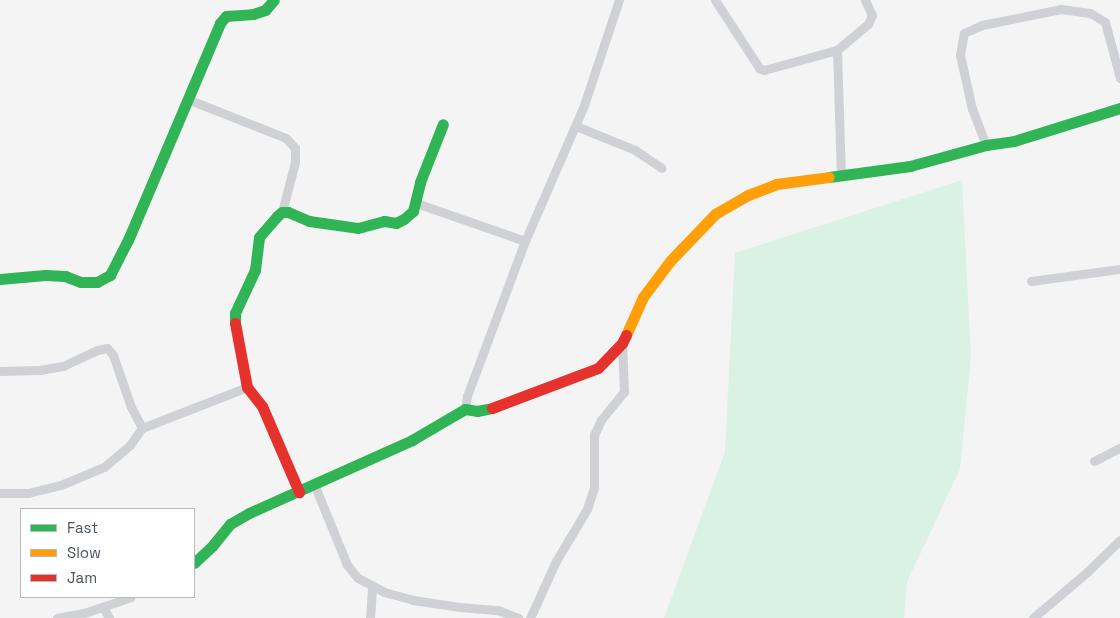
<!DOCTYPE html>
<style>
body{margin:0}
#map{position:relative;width:1120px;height:618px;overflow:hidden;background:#f4f4f4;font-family:"Space Grotesk",sans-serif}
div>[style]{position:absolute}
.green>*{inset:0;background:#daf1e6}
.street>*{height:9px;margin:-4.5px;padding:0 4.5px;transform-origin:4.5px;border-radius:4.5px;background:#cfd1d4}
.fast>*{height:11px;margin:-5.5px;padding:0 5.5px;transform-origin:5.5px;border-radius:5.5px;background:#30b455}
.slow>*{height:11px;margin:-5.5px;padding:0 5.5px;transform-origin:5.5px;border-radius:5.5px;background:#ff9f0a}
.jam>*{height:11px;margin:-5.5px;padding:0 5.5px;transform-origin:5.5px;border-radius:5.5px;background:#e5322d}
span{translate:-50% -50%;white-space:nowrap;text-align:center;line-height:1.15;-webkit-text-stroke:4px #fff;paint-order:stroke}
.legend{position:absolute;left:20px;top:508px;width:175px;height:90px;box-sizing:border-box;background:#fff;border:1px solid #b7babf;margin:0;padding:6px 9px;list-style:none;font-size:15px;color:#4b5360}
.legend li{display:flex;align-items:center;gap:10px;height:25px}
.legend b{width:25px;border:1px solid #b7babf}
</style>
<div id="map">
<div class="green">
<i style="clip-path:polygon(962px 180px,971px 357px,960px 469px,907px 582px,904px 618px,664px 618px,725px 452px,735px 253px)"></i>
</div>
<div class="street">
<i style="left:715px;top:0;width:82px;rotate:56.9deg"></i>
<i style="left:760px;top:69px;width:4px;rotate:14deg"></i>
<i style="left:764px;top:70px;width:76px;rotate:-15.3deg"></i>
<i style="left:837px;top:50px;width:40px;rotate:-40deg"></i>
<i style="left:868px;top:24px;width:10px;rotate:-66deg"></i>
<i style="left:872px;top:15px;width:17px;rotate:-115deg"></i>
<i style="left:837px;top:50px;width:124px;rotate:88.2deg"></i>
<i style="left:187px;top:99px;width:106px;rotate:21.5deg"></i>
<i style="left:286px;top:138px;width:13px;rotate:48deg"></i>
<i style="left:295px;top:148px;width:14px;rotate:90deg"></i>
<i style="left:295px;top:162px;width:52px;rotate:104.6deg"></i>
<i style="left:576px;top:126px;width:64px;rotate:22.1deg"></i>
<i style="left:635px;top:150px;width:32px;rotate:34deg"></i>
<i style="left:986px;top:145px;width:39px;rotate:-111deg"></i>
<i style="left:972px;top:109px;width:55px;rotate:-102.5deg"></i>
<i style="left:960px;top:55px;width:22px;rotate:-80deg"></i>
<i style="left:964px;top:33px;width:20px;rotate:-24deg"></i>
<i style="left:982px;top:25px;width:81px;rotate:-11.4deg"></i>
<i style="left:1061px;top:9px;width:29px;rotate:8deg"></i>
<i style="left:1090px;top:13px;width:17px;rotate:31deg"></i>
<i style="left:1105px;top:22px;width:58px;rotate:75deg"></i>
<i style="left:416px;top:203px;width:115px;rotate:19.2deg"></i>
<i style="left:1031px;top:281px;width:90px;rotate:-7.7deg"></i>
<i style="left:0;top:371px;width:40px;rotate:-1.4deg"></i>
<i style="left:40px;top:370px;width:23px;rotate:-10deg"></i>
<i style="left:63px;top:366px;width:38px;rotate:-25deg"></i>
<i style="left:97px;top:350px;width:10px;rotate:-11deg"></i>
<i style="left:107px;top:348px;width:9px;rotate:49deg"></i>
<i style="left:113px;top:355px;width:55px;rotate:70.9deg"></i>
<i style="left:131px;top:407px;width:24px;rotate:62deg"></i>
<i style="left:142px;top:428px;width:113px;rotate:-21.3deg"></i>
<i style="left:465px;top:409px;width:13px;rotate:-81deg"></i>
<i style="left:467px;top:396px;width:165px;rotate:-69.5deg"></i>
<i style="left:525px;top:241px;width:148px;rotate:-66.5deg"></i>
<i style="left:584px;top:105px;width:111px;rotate:-71.6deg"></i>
<i style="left:1094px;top:461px;width:29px;rotate:-27deg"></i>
<i style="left:314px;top:484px;width:87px;rotate:67.8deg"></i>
<i style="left:347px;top:565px;width:17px;rotate:50deg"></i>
<i style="left:358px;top:578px;width:30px;rotate:28deg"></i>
<i style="left:384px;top:592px;width:30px;rotate:15deg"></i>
<i style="left:413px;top:600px;width:48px;rotate:8.5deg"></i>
<i style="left:460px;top:607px;width:38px;rotate:5deg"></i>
<i style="left:498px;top:610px;width:22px;rotate:22deg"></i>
<i style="left:0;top:493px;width:28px"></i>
<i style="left:28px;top:493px;width:36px;rotate:-14deg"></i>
<i style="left:63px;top:484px;width:44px;rotate:-22.5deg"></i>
<i style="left:104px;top:467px;width:34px;rotate:-40deg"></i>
<i style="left:130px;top:445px;width:21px;rotate:-55deg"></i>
<i style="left:103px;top:607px;width:13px;rotate:61deg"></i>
<i style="left:57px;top:618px;width:31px;rotate:-11deg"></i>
<i style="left:87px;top:612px;width:46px;rotate:-18.8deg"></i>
<i style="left:370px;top:618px;width:32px;rotate:-86deg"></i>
<i style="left:530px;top:618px;width:63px;rotate:-65.5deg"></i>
<i style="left:556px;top:561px;width:61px;rotate:-59.2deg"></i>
<i style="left:587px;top:509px;width:22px;rotate:-72deg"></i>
<i style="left:594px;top:488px;width:53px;rotate:-90deg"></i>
<i style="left:594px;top:435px;width:17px;rotate:-65deg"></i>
<i style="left:601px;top:420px;width:36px;rotate:-51deg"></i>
<i style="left:624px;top:392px;width:49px;rotate:-92.3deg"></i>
<i style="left:1033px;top:618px;width:71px;rotate:-40.4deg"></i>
<i style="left:1087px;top:572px;width:46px;rotate:-44.1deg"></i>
</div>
<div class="fast">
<i style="left:829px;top:177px;width:82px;rotate:-7.7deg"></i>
<i style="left:910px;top:166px;width:79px;rotate:-15.4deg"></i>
<i style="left:986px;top:145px;width:28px;rotate:-8deg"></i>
<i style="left:1014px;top:141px;width:111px;rotate:-17.3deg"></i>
<i style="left:0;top:279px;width:45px;rotate:-5.1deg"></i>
<i style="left:45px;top:275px;width:20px;rotate:3deg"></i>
<i style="left:65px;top:276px;width:17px;rotate:21deg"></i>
<i style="left:81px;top:282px;width:16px"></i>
<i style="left:97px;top:282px;width:15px;rotate:-28deg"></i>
<i style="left:110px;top:275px;width:39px;rotate:-63deg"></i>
<i style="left:128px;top:240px;width:236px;rotate:-67deg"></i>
<i style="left:220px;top:23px;width:9px;rotate:-49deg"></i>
<i style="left:226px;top:16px;width:27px;rotate:-4deg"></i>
<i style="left:253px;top:14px;width:13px;rotate:-18deg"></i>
<i style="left:265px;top:10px;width:13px;rotate:-48deg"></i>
<i style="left:235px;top:323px;width:10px;rotate:-90deg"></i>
<i style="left:235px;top:313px;width:47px;rotate:-65.1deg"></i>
<i style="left:255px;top:270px;width:33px;rotate:-83deg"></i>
<i style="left:259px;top:237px;width:28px;rotate:-49deg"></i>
<i style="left:277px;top:216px;width:6px;rotate:-39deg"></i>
<i style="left:282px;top:212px;width:6px"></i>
<i style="left:288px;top:212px;width:23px;rotate:23deg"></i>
<i style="left:309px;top:221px;width:49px;rotate:8.1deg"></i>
<i style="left:358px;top:228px;width:27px;rotate:-15deg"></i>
<i style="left:384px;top:221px;width:12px;rotate:9deg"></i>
<i style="left:396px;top:223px;width:9px;rotate:-27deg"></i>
<i style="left:404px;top:219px;width:12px;rotate:-42deg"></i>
<i style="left:413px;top:211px;width:30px;rotate:-76deg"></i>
<i style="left:420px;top:182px;width:62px;rotate:-68.4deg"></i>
<i style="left:194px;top:563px;width:26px;rotate:-43deg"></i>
<i style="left:213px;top:545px;width:27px;rotate:-51deg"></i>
<i style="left:230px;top:524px;width:22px;rotate:-30deg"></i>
<i style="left:249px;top:513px;width:179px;rotate:-24.1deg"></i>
<i style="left:412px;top:440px;width:61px;rotate:-30.3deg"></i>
<i style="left:465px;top:409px;width:12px;rotate:9deg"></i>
<i style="left:477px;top:411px;width:15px;rotate:-11deg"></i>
</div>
<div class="slow">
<i style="left:626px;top:335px;width:42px;rotate:-65.9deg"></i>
<i style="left:643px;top:297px;width:45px;rotate:-53.1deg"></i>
<i style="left:670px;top:261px;width:65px;rotate:-46.2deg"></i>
<i style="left:715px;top:214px;width:38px;rotate:-30deg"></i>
<i style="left:748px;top:195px;width:30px;rotate:-21deg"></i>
<i style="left:776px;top:184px;width:53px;rotate:-7.5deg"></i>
</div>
<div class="jam">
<i style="left:235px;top:323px;width:65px;rotate:79.4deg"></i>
<i style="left:247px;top:387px;width:24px;rotate:52deg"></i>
<i style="left:262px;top:406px;width:94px;rotate:66.7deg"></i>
<i style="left:492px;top:408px;width:113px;rotate:-20.7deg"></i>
<i style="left:598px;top:368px;width:35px;rotate:-46deg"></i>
<i style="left:622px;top:343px;width:9px;rotate:-63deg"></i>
</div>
<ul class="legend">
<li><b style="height:6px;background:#30b455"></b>Fast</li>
<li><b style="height:6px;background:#ff9f0a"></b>Slow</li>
<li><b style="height:6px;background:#e5322d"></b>Jam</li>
</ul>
</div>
